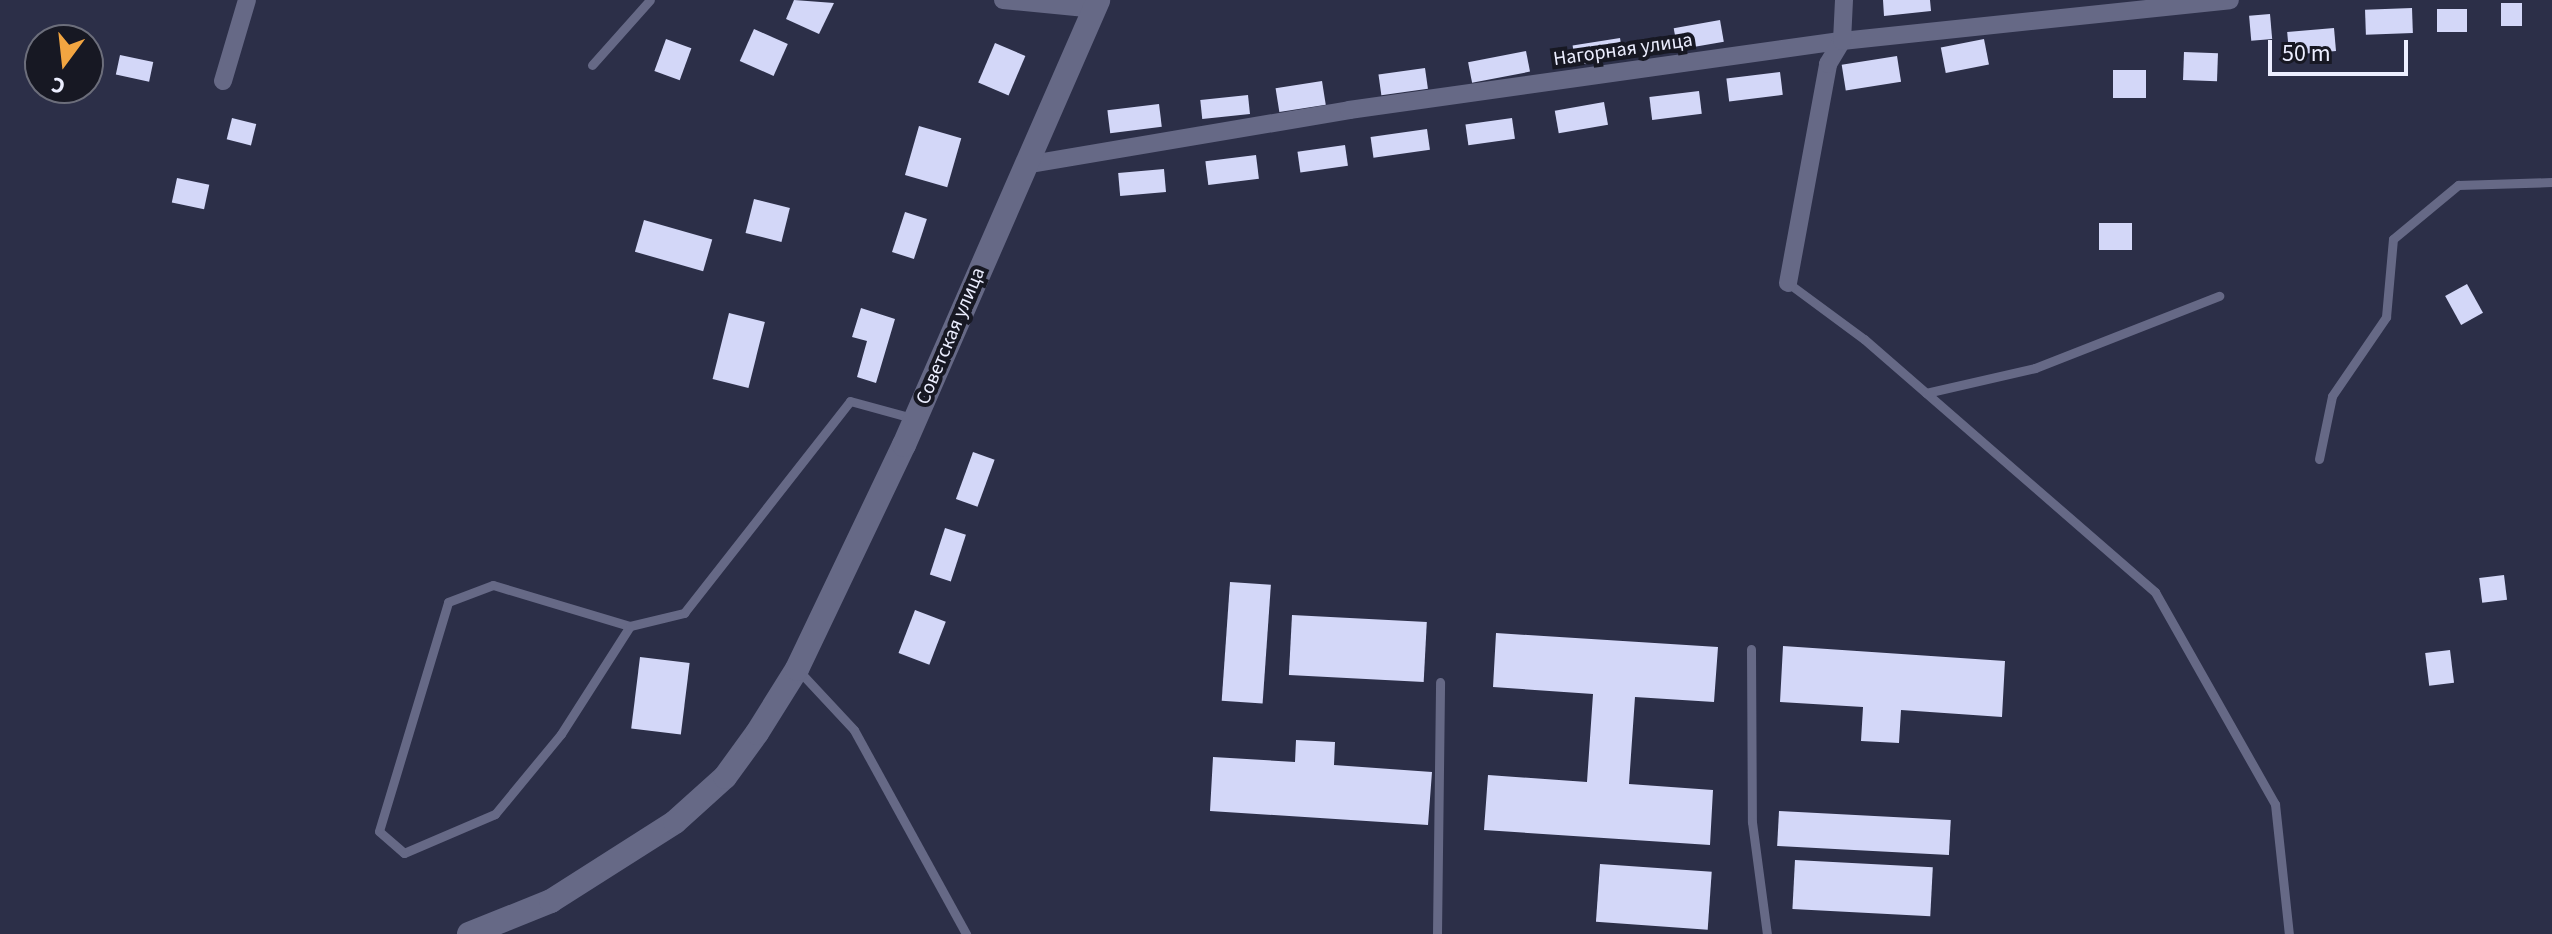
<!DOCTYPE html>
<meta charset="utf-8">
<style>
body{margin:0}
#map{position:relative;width:2552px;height:934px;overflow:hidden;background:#2c2f48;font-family:"Source Sans 3",sans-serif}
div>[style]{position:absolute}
.building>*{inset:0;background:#d3d7f8;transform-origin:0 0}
.lane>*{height:9px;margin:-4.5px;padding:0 4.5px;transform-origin:4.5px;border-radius:4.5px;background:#666986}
.street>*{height:18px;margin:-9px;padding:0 9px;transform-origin:9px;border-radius:9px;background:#666986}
.secondary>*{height:24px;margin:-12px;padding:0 12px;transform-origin:12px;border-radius:12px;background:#666986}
span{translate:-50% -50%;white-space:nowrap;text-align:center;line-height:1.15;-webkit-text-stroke:8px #171823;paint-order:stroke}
.street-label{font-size:20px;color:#eceeff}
.north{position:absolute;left:24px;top:24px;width:80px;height:80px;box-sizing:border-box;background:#171823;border:2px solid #6c6e7b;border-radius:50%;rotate:195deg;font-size:22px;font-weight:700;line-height:32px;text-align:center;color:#eceeff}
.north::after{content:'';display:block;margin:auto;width:28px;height:36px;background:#f2a541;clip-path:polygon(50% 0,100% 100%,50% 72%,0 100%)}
.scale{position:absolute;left:2268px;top:40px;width:140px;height:36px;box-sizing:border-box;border:4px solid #eceeff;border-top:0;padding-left:10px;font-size:24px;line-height:28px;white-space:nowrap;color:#eceeff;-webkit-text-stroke:6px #171823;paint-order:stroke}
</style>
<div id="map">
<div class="building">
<i style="clip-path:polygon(794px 0,834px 3px,819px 34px,786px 19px)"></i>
<i style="clip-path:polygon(1883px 0,1930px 0,1931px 11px,1884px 16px)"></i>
<i style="left:2501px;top:3px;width:21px;height:23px"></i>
<i style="left:2412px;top:8px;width:25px;height:47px;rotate:88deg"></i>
<i style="left:2437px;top:9px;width:30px;height:23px"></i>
<i style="left:2270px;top:14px;width:25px;height:21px;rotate:85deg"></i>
<i style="left:1720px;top:20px;width:22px;height:47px;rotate:80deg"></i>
<i style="left:2334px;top:28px;width:23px;height:47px;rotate:85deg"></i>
<i style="left:754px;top:29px;width:37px;height:35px;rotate:24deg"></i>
<i style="left:1620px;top:38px;width:20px;height:48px;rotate:81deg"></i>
<i style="left:666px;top:39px;width:27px;height:34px;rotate:20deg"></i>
<i style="left:1984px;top:39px;width:26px;height:44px;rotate:79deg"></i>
<i style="left:995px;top:43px;width:33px;height:43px;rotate:23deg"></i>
<i style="left:1526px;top:51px;width:21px;height:59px;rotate:79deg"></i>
<i style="left:2184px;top:52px;width:34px;height:28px;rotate:2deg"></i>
<i style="left:120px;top:55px;width:34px;height:20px;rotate:12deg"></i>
<i style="left:1897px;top:56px;width:26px;height:56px;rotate:81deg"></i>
<i style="left:1425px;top:68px;width:21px;height:47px;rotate:82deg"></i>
<i style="left:2113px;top:70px;width:33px;height:28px"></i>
<i style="left:1780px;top:72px;width:23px;height:54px;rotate:83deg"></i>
<i style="left:1322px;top:81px;width:24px;height:47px;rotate:81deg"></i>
<i style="left:1699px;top:91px;width:23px;height:50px;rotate:83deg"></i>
<i style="left:1248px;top:95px;width:19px;height:48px;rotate:84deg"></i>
<i style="left:1604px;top:102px;width:23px;height:50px;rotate:80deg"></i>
<i style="left:1159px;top:104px;width:23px;height:52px;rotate:83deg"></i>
<i style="left:232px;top:118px;width:25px;height:22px;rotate:14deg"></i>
<i style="left:1512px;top:118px;width:21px;height:47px;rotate:82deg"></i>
<i style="left:919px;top:126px;width:44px;height:51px;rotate:16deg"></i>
<i style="left:1427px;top:129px;width:21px;height:57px;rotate:82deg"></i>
<i style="left:1345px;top:145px;width:21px;height:48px;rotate:82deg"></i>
<i style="left:1256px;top:155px;width:24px;height:51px;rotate:83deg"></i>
<i style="left:1164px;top:169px;width:23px;height:46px;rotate:85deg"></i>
<i style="left:177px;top:178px;width:33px;height:25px;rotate:12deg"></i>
<i style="left:754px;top:199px;width:37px;height:35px;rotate:14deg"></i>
<i style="left:905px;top:212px;width:23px;height:42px;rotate:18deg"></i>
<i style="left:644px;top:220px;width:71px;height:33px;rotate:16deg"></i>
<i style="left:2099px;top:223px;width:33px;height:27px"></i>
<i style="left:2467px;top:284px;width:33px;height:25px;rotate:61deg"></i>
<i style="clip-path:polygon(861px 308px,895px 319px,876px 383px,857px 377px,867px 341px,852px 337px)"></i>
<i style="left:729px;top:313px;width:37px;height:68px;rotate:14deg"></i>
<i style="left:973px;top:452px;width:23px;height:50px;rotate:20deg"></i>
<i style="left:945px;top:528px;width:22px;height:49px;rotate:18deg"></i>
<i style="left:2504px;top:575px;width:25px;height:25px;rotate:83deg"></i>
<i style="left:1230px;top:582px;width:41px;height:119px;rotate:4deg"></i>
<i style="left:915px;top:610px;width:33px;height:46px;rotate:21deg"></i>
<i style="left:1292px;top:615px;width:135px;height:60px;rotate:3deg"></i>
<i style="clip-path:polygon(1496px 633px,1718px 647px,1714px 702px,1635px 697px,1629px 784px,1713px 790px,1710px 845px,1484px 830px,1488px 775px,1587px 782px,1593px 694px,1493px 687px)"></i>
<i style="clip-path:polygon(1783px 646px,2005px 661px,2002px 717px,1901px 710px,1899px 743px,1861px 741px,1863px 707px,1780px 702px)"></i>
<i style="left:2450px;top:650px;width:33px;height:25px;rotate:83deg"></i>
<i style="left:640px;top:657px;width:50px;height:72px;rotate:7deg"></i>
<i style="clip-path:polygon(1296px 740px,1335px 742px,1334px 765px,1432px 772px,1428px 825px,1210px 811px,1213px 757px,1295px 762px)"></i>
<i style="left:1779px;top:811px;width:172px;height:35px;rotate:3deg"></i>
<i style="left:1795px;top:860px;width:138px;height:49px;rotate:3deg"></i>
<i style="left:1600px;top:864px;width:112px;height:58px;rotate:4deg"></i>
</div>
<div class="lane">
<i style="left:592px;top:65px;width:87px;rotate:-48.3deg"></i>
<i style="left:1788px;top:283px;width:94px;rotate:36.4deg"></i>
<i style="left:1864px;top:339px;width:386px;rotate:41deg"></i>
<i style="left:2155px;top:592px;width:244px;rotate:60.5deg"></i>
<i style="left:2275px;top:804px;width:131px;rotate:83.9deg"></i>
<i style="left:1926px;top:393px;width:112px;rotate:-12.9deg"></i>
<i style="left:2035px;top:368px;width:198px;rotate:-21.4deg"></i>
<i style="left:2319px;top:459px;width:64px;rotate:-78.3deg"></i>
<i style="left:2332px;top:396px;width:96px;rotate:-55.6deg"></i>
<i style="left:2386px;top:317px;width:78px;rotate:-84.9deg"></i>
<i style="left:2393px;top:239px;width:85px;rotate:-39.7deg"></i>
<i style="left:2458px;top:185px;width:94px;rotate:-1.8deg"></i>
<i style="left:630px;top:626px;width:128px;rotate:122.6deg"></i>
<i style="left:561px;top:734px;width:104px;rotate:129.5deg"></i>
<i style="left:495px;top:814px;width:99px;rotate:156.8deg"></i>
<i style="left:404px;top:853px;width:33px;rotate:-139deg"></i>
<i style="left:379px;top:831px;width:239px;rotate:-73.2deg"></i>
<i style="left:448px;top:602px;width:48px;rotate:-20.7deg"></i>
<i style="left:493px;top:585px;width:143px;rotate:16.7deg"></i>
<i style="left:630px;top:626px;width:56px;rotate:-13.5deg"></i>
<i style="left:684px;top:613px;width:269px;rotate:-51.9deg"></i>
<i style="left:850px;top:401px;width:64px;rotate:15.3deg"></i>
<i style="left:1751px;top:649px;width:173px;rotate:89.7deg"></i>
<i style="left:1752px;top:822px;width:113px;rotate:82.4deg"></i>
<i style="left:800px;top:672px;width:79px;rotate:47deg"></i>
<i style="left:854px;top:730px;width:233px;rotate:61.2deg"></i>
<i style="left:1437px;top:934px;width:252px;rotate:-89.3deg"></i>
</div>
<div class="street">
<i style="left:1003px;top:0;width:91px;rotate:5.6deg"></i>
<i style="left:223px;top:81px;width:84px;rotate:-73.5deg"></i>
<i style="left:1025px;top:165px;width:329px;rotate:-9.6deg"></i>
<i style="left:1349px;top:110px;width:498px;rotate:-8deg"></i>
<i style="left:1842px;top:41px;width:390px;rotate:-6deg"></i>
<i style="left:1788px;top:283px;width:223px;rotate:-79.6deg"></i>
<i style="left:1828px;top:64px;width:27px;rotate:-59deg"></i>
<i style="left:1842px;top:41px;width:41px;rotate:-87.2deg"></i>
</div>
<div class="secondary">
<i style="left:469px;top:934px;width:88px;rotate:-21.9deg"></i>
<i style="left:551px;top:901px;width:147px;rotate:-32.5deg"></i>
<i style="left:675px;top:822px;width:67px;rotate:-42deg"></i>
<i style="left:725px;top:777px;width:54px;rotate:-54deg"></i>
<i style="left:757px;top:733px;width:75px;rotate:-58deg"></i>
<i style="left:797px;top:669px;width:248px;rotate:-64.5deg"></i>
<i style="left:904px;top:445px;width:485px;rotate:-66.4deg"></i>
</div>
<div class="street-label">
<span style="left:1623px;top:50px;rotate:-8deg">Нагорная улица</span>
<span style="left:951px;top:336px;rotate:-67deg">Советская улица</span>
</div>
<div class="north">С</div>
<div class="scale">50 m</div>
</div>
